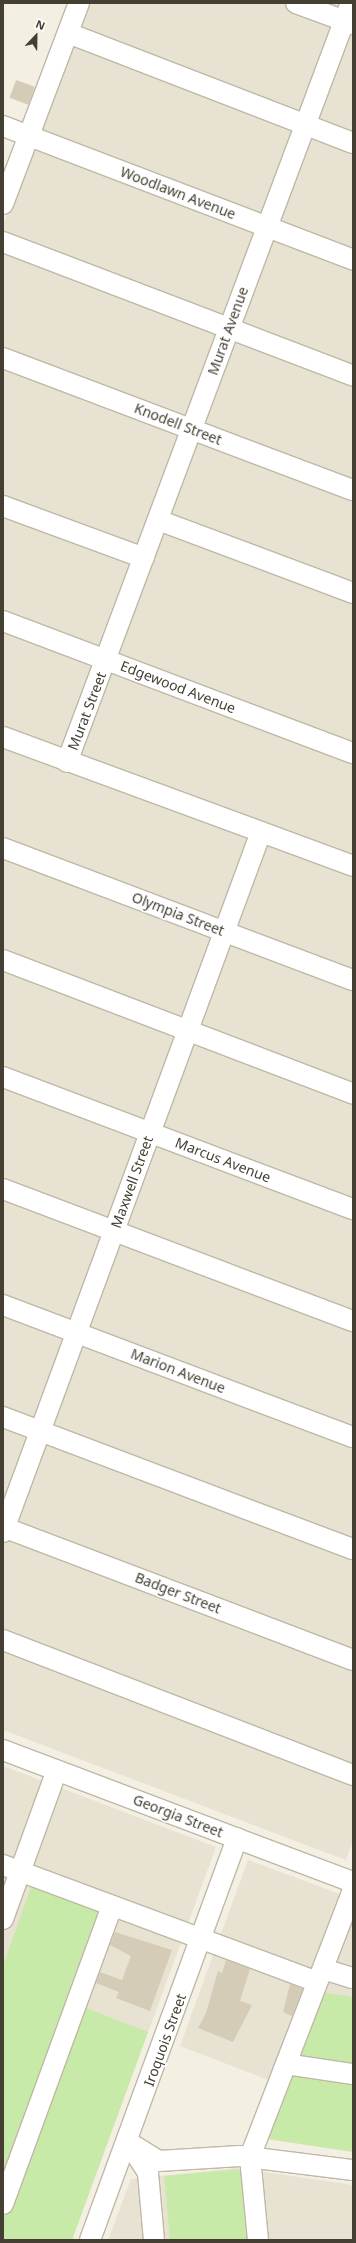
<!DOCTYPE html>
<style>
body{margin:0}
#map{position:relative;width:356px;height:2243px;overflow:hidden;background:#f3efe3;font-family:"Noto Sans",sans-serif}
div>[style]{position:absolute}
.residential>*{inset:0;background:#e7e2d1}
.green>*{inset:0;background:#c8eaa8;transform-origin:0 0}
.building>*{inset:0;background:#d5ccb8;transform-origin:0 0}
.roads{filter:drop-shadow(1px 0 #bfb8a5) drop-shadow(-1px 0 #bfb8a5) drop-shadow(0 1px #bfb8a5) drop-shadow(0 -1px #bfb8a5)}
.minor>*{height:20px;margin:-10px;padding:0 10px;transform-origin:10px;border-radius:10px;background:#fff}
span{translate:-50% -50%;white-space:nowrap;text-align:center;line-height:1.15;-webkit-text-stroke:3.5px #fff;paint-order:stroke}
.street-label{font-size:14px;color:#453f33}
.frame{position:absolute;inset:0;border:4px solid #453f33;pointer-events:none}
.north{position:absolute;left:16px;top:16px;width:40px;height:40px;-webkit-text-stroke:3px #fff;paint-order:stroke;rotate:22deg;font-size:11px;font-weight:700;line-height:16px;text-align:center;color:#453f33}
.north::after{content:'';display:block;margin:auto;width:14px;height:18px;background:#453f33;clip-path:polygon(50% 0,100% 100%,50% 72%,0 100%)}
</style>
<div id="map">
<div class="residential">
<i style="clip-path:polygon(85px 3px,353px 3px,353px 1840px,346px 1860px,3px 1730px,3px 225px)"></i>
<i style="clip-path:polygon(3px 1766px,216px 1847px,72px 2240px,3px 2240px)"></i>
<i style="clip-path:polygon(248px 1860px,353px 1899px,353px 2152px,265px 2139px,284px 2086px,180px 2046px)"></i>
<i style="clip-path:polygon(237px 2168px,353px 2185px,353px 2240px,108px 2240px,131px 2179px)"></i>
</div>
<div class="green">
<i style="clip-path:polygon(33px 1881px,104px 1908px,3px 2188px,3px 1966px)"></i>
<i style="clip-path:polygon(320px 1992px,353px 1997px,353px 2069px,296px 2061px)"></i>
<i style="clip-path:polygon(81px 2006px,148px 2032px,72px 2240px,3px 2240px,3px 2219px)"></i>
<i style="clip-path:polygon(293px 2072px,353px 2081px,353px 2152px,269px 2139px)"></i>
<i style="left:244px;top:2169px;width:71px;height:80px;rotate:85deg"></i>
</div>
<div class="building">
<i style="left:16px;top:80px;width:20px;height:19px;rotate:20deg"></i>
<i style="clip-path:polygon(115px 1932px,172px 1950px,150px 2011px,116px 1998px,119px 1992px,96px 1983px,100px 1972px,122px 1980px,131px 1956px,110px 1945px)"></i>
<i style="clip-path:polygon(226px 1960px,250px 1969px,240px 2001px,252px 2005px,233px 2042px,198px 2028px,206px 2013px,218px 1971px,222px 1973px)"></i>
<i style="clip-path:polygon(290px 1984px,303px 1989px,292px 2016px,283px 2012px)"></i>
</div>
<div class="roads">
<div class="minor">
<i style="left:296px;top:3px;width:61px;rotate:20.2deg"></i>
<i style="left:68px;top:33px;width:305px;rotate:21.1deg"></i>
<i style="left:3px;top:126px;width:375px;rotate:20.9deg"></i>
<i style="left:3px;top:204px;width:215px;rotate:-69.3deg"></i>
<i style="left:3px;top:242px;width:375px;rotate:20.9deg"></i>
<i style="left:3px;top:358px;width:374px;rotate:20.7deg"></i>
<i style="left:3px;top:506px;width:150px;rotate:20.2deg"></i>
<i style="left:158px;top:520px;width:208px;rotate:20.5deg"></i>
<i style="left:3px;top:621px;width:374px;rotate:20.7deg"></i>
<i style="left:3px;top:737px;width:373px;rotate:20.2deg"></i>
<i style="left:67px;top:762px;width:810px;rotate:-69.49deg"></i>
<i style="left:3px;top:848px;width:374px;rotate:20.7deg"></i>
<i style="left:3px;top:960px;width:375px;rotate:20.9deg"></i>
<i style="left:3px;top:1077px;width:374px;rotate:20.7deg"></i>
<i style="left:3px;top:1189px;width:374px;rotate:20.7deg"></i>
<i style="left:3px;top:1305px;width:374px;rotate:20.7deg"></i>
<i style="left:3px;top:1417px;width:374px;rotate:20.7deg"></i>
<i style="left:3px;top:1527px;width:374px;rotate:20.8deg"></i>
<i style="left:3px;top:1532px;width:746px;rotate:-69.77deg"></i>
<i style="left:3px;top:1640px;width:375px;rotate:21.1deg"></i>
<i style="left:3px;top:1750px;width:374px;rotate:20.7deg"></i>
<i style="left:3px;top:1865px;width:335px;rotate:20.4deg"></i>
<i style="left:3px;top:1919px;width:158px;rotate:-70.1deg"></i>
<i style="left:323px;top:1969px;width:31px;rotate:17deg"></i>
<i style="left:286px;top:2064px;width:68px;rotate:8.5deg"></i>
<i style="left:128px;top:2142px;width:36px;rotate:32deg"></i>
<i style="left:159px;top:2161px;width:81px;rotate:-3.5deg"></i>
<i style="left:240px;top:2156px;width:114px;rotate:7.1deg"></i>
<i style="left:130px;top:2145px;width:33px;rotate:57deg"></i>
<i style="left:148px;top:2173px;width:67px;rotate:84.9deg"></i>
<i style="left:3px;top:2204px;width:317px;rotate:-69.9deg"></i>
<i style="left:90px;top:2240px;width:428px;rotate:-69.9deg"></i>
<i style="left:258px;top:2240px;width:83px;rotate:-95.5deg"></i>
<i style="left:250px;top:2157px;width:286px;rotate:-68.9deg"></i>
</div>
</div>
<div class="street-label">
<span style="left:178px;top:193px;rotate:21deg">Woodlawn Avenue</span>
<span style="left:228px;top:331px;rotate:-70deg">Murat Avenue</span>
<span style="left:178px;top:424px;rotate:21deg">Knodell Street</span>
<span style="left:178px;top:687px;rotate:21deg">Edgewood Avenue</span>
<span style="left:87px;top:711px;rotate:-69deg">Murat Street</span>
<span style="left:178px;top:914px;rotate:21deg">Olympia Street</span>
<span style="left:223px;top:1160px;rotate:21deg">Marcus Avenue</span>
<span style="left:132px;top:1182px;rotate:-70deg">Maxwell Street</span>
<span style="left:178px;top:1371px;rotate:21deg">Marion Avenue</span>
<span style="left:178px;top:1593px;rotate:21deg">Badger Street</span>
<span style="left:178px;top:1816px;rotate:21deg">Georgia Street</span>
<span style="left:165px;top:2040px;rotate:-70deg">Iroquois Street</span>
</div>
<div class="frame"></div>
<div class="north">N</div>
</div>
